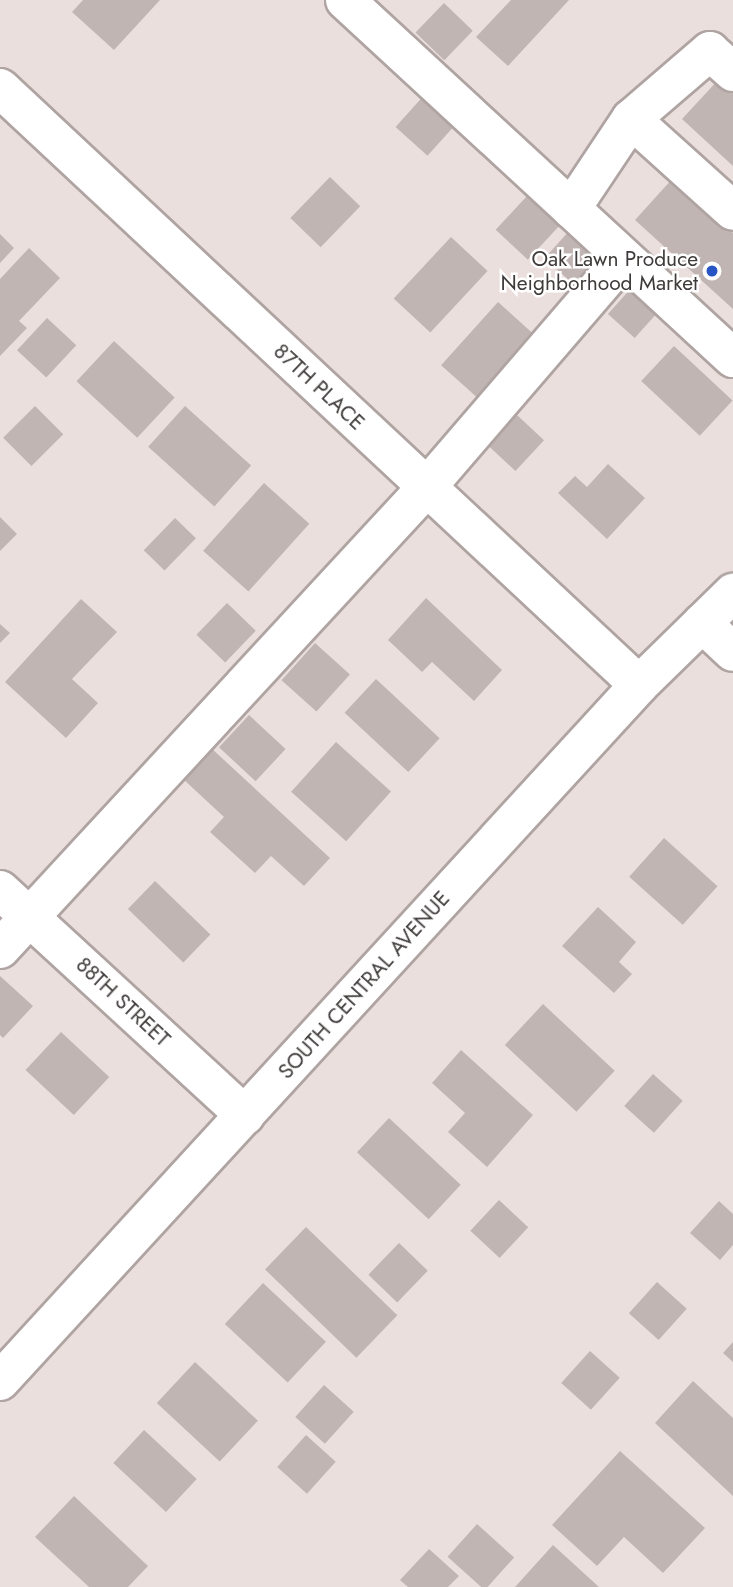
<!DOCTYPE html>
<style>
body{margin:0}
#map{position:relative;width:733px;height:1587px;overflow:hidden;background:#ebdfdd;font-family:Jost,sans-serif}
div>[style]{position:absolute}
.building>*{inset:0;background:#c1b5b3;transform-origin:0 0}
.roads{filter:drop-shadow(2px 0 #afa4a2) drop-shadow(-2px 0 #afa4a2) drop-shadow(0 2px #afa4a2) drop-shadow(0 -2px #afa4a2)}
.minor>*{height:38px;margin:-19px;padding:0 19px;transform-origin:19px;border-radius:19px;background:#fff}
.dots>*{width:19px;height:19px;translate:-50% -50%;box-sizing:border-box;border:4px solid #fff;border-radius:50%}
span{translate:-50% -50%;white-space:nowrap;text-align:center;line-height:1.15;-webkit-text-stroke:5px #fff;paint-order:stroke}
.poi-label{font-size:21px;color:#3f3b3a}
.right{translate:-100% -50%;text-align:right}
.street-label{font-size:21px;color:#3f3b3a}
</style>
<div id="map">
<div class="building">
<i style="clip-path:polygon(83px 0,160px 0,114px 50px,72px 12px)"></i>
<i style="clip-path:polygon(511px 0,569px 0,508px 66px,476px 37px)"></i>
<i style="left:444px;top:3px;width:40px;height:41px;rotate:44deg"></i>
<i style="clip-path:polygon(719px 79px,733px 92px,733px 166px,682px 119px)"></i>
<i style="left:427px;top:92px;width:43px;height:47px;rotate:42deg"></i>
<i style="left:330px;top:177px;width:42px;height:57px;rotate:44deg"></i>
<i style="clip-path:polygon(673px 178px,733px 233px,733px 309px,635px 220px)"></i>
<i style="left:527px;top:196px;width:44px;height:46px;rotate:43deg"></i>
<i style="left:570px;top:230px;width:43px;height:38px;rotate:42deg"></i>
<i style="clip-path:polygon(0 234px,14px 248px,0 263px)"></i>
<i style="left:451px;top:237px;width:50px;height:84px;rotate:43deg"></i>
<i style="clip-path:polygon(29px 248px,60px 278px,19px 321px,27px 328px,0 356px,0 279px)"></i>
<i style="left:634px;top:285px;width:36px;height:39px;rotate:42deg"></i>
<i style="left:498px;top:302px;width:50px;height:85px;rotate:42deg"></i>
<i style="left:47px;top:318px;width:40px;height:44px;rotate:43deg"></i>
<i style="left:114px;top:341px;width:83px;height:55px;rotate:43deg"></i>
<i style="left:674px;top:346px;width:80px;height:48px;rotate:43deg"></i>
<i style="left:35px;top:406px;width:40px;height:45px;rotate:45deg"></i>
<i style="left:185px;top:406px;width:89px;height:55px;rotate:42deg"></i>
<i style="left:517px;top:415px;width:37px;height:42px;rotate:43deg"></i>
<i style="clip-path:polygon(608px 464px,645px 498px,607px 539px,558px 493px,575px 476px,587px 487px)"></i>
<i style="left:264px;top:483px;width:61px;height:91px;rotate:42deg"></i>
<i style="clip-path:polygon(0 517px,17px 534px,0 551px)"></i>
<i style="left:175px;top:518px;width:29px;height:45px;rotate:44deg"></i>
<i style="clip-path:polygon(426px 598px,502px 670px,474px 701px,432px 662px,422px 672px,388px 640px)"></i>
<i style="clip-path:polygon(81px 599px,117px 632px,72px 679px,98px 703px,66px 738px,5px 682px)"></i>
<i style="left:227px;top:603px;width:40px;height:44px;rotate:44deg"></i>
<i style="clip-path:polygon(0 624px,10px 633px,0 643px)"></i>
<i style="left:315px;top:643px;width:47px;height:50px;rotate:42deg"></i>
<i style="left:376px;top:679px;width:87px;height:46px;rotate:43deg"></i>
<i style="left:249px;top:715px;width:50px;height:44px;rotate:43deg"></i>
<i style="left:336px;top:742px;width:74px;height:67px;rotate:42deg"></i>
<i style="clip-path:polygon(210px 747px,330px 858px,304px 886px,271px 856px,255px 873px,210px 832px,224px 817px,182px 778px)"></i>
<i style="left:664px;top:838px;width:72px;height:52px;rotate:42deg"></i>
<i style="left:155px;top:881px;width:77px;height:39px;rotate:44deg"></i>
<i style="clip-path:polygon(598px 907px,636px 942px,619px 962px,632px 974px,614px 993px,562px 946px)"></i>
<i style="clip-path:polygon(0 976px,33px 1006px,3px 1038px,0 1035px)"></i>
<i style="left:543px;top:1004px;width:98px;height:56px;rotate:43deg"></i>
<i style="left:61px;top:1032px;width:66px;height:52px;rotate:43deg"></i>
<i style="clip-path:polygon(461px 1050px,533px 1115px,487px 1167px,448px 1132px,465px 1113px,432px 1083px)"></i>
<i style="left:653px;top:1074px;width:40px;height:43px;rotate:42deg"></i>
<i style="left:389px;top:1118px;width:98px;height:47px;rotate:43deg"></i>
<i style="left:499px;top:1200px;width:40px;height:42px;rotate:43deg"></i>
<i style="clip-path:polygon(719px 1201px,733px 1214px,733px 1245px,720px 1260px,690px 1233px)"></i>
<i style="left:306px;top:1227px;width:127px;height:59px;rotate:44deg"></i>
<i style="left:399px;top:1243px;width:40px;height:44px;rotate:44deg"></i>
<i style="left:657px;top:1282px;width:40px;height:42px;rotate:42deg"></i>
<i style="left:263px;top:1283px;width:86px;height:56px;rotate:43deg"></i>
<i style="clip-path:polygon(733px 1342px,733px 1362px,723px 1353px)"></i>
<i style="left:590px;top:1351px;width:40px;height:43px;rotate:42deg"></i>
<i style="left:195px;top:1362px;width:86px;height:56px;rotate:43deg"></i>
<i style="clip-path:polygon(693px 1381px,733px 1418px,733px 1496px,655px 1423px)"></i>
<i style="left:324px;top:1385px;width:40px;height:43px;rotate:42deg"></i>
<i style="left:144px;top:1430px;width:72px;height:45px;rotate:43deg"></i>
<i style="left:306px;top:1435px;width:40px;height:43px;rotate:42deg"></i>
<i style="clip-path:polygon(620px 1451px,705px 1528px,663px 1573px,624px 1537px,597px 1566px,552px 1525px)"></i>
<i style="clip-path:polygon(74px 1496px,148px 1566px,128px 1587px,89px 1587px,35px 1537px)"></i>
<i style="left:477px;top:1524px;width:50px;height:44px;rotate:42deg"></i>
<i style="clip-path:polygon(553px 1545px,599px 1587px,515px 1587px)"></i>
<i style="clip-path:polygon(429px 1549px,459px 1576px,448px 1587px,408px 1587px,400px 1580px)"></i>
</div>
<div class="roads">
<div class="minor">
<i style="left:345px;top:0;width:528px;rotate:42.7deg"></i>
<i style="left:733px;top:72px;width:31px;rotate:-138deg"></i>
<i style="left:710px;top:51px;width:104px;rotate:139.3deg"></i>
<i style="left:631px;top:119px;width:137px;rotate:42deg"></i>
<i style="left:0;top:88px;width:874px;rotate:43.05deg"></i>
<i style="left:571px;top:209px;width:108px;rotate:-56.3deg"></i>
<i style="left:702px;top:623px;width:42px;rotate:43.1deg"></i>
<i style="left:0;top:890px;width:333px;rotate:42.6deg"></i>
<i style="left:0;top:949px;width:628px;rotate:-47.26deg"></i>
<i style="left:426px;top:488px;width:303px;rotate:-49.3deg"></i>
<i style="left:0;top:1381px;width:945px;rotate:-47.44deg"></i>
<i style="left:639px;top:685px;width:132px;rotate:-44.4deg"></i>
</div>
</div>
<div class="dots">
<i style="left:712px;top:271px;background:#2855c4"></i>
</div>
<div class="poi-label">
<span class="right" style="left:698px;top:271px">Oak Lawn Produce<br>Neighborhood Market</span>
</div>
<div class="street-label">
<span style="left:319px;top:387px;rotate:43deg">87TH PLACE</span>
<span style="left:364px;top:985px;rotate:-48deg">SOUTH CENTRAL AVENUE</span>
<span style="left:123px;top:1002px;rotate:43deg">88TH STREET</span>
</div>
</div>
